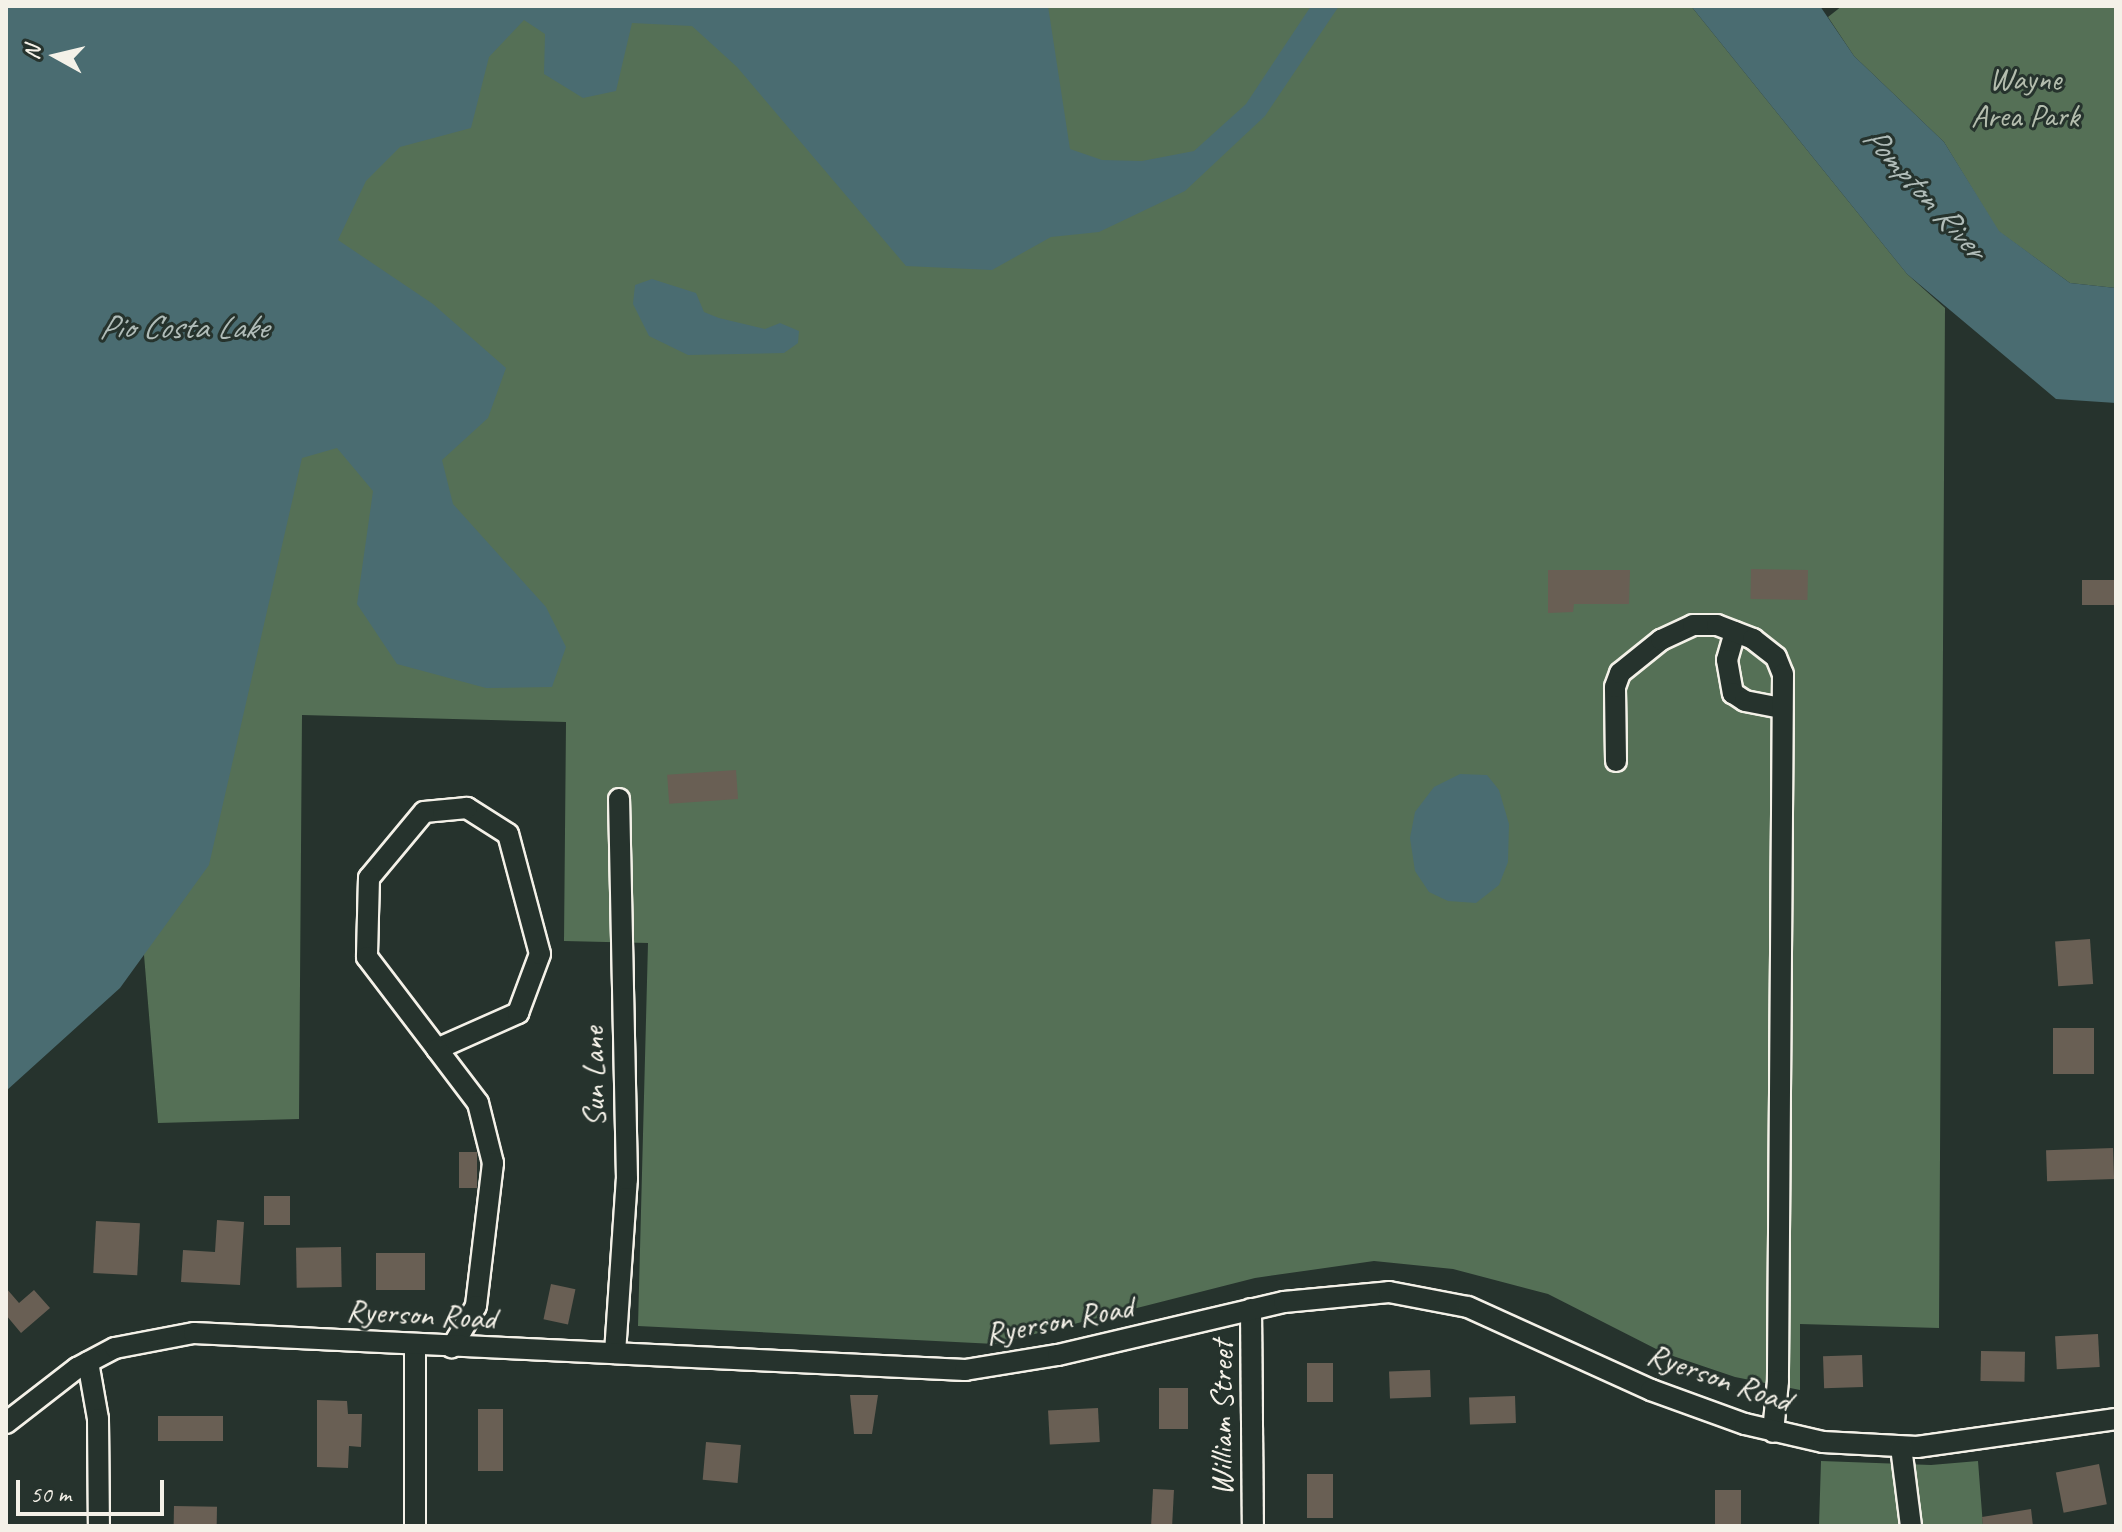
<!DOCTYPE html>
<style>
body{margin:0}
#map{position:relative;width:2122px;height:1532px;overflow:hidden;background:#26332d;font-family:Caveat,sans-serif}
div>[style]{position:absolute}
.green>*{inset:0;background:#557056}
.water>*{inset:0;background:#4a6c71}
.building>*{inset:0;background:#695f54;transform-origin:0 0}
.roads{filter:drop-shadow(2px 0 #f4f1e8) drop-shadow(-2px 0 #f4f1e8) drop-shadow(0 2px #f4f1e8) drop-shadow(0 -2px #f4f1e8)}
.minor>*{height:20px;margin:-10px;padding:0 10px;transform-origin:10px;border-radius:10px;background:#26332d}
span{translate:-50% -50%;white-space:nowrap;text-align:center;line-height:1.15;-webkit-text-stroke:6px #26332d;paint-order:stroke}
.park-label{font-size:32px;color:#b4bdae}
.street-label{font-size:32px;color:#f4f1e8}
.water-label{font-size:34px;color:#b0bcb8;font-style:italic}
.frame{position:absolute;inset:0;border:8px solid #f4f1e8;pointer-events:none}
.north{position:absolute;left:16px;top:16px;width:80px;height:80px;-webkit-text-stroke:6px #26332d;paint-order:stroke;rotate:278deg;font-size:22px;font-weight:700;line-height:32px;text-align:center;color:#f4f1e8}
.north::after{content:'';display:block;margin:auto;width:28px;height:36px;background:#f4f1e8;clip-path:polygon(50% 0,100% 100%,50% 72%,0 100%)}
.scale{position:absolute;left:16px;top:1480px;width:148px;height:36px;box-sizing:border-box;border:4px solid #f4f1e8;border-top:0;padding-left:10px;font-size:24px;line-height:28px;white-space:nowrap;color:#f4f1e8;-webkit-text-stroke:6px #26332d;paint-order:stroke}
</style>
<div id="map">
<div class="green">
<i style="clip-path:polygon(431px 6px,1691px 6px,1907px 274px,1945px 308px,1939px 1328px,1800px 1324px,1800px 1390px,1735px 1377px,1664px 1353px,1548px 1294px,1453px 1269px,1374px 1261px,1255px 1278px,995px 1344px,638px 1326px,648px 943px,564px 941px,566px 722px,302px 715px,299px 1119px,158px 1123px,144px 955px,224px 273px)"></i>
<i style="clip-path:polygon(1842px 6px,2116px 6px,2116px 288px,2070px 283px,1998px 231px,1944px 142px,1854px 56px,1828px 17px)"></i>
<i style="clip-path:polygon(1821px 1461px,1931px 1465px,1978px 1461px,1983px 1526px,1819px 1526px)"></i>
</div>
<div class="water">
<i style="clip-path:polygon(6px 6px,1048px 6px,1070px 149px,1102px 160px,1142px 161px,1194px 151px,1246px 104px,1311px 6px,1339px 6px,1265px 116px,1185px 191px,1099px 232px,1051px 237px,992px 270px,906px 266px,737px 67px,692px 26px,632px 23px,616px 91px,583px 98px,544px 74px,545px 34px,524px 20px,489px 57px,471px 128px,400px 147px,366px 181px,338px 240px,433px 304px,506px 368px,488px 418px,442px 460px,453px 504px,546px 607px,566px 647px,552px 687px,486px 688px,397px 664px,357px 604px,373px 491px,337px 448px,302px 458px,209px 865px,120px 988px,6px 1091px)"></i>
<i style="clip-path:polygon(1691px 6px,1820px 6px,1854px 56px,1944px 142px,1999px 231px,2070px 283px,2116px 288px,2116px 403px,2056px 399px,1907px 274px)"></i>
<i style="clip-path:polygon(652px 279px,696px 293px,704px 312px,719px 318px,765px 329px,780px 323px,799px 331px,798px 343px,784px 353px,688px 355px,649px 336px,633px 304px,635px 285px)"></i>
<i style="clip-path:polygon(1460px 774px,1487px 775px,1499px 790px,1509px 824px,1508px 862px,1499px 885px,1476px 903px,1448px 901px,1429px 892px,1415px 871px,1410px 838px,1415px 812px,1434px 787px)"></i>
</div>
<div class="building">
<i style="left:1751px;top:569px;width:57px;height:30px;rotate:1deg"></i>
<i style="clip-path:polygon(1548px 570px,1630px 570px,1629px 604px,1574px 604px,1573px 612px,1548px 613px)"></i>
<i style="left:2116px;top:580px;width:25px;height:34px;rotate:90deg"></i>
<i style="left:736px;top:770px;width:29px;height:69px;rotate:86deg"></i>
<i style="left:2090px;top:939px;width:45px;height:35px;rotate:86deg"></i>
<i style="left:2094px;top:1028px;width:46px;height:41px;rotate:90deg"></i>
<i style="left:2113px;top:1148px;width:31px;height:67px;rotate:88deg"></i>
<i style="left:477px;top:1152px;width:36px;height:18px;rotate:90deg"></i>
<i style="left:264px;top:1196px;width:26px;height:29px"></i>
<i style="clip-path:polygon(217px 1220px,244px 1222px,240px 1285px,181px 1282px,183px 1250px,215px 1252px)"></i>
<i style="left:96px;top:1221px;width:44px;height:52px;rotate:3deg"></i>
<i style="left:341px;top:1247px;width:40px;height:45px;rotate:89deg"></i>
<i style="left:376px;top:1253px;width:49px;height:37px"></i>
<i style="left:551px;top:1284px;width:25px;height:36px;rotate:12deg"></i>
<i style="clip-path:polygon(6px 1288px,19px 1303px,34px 1290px,50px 1308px,21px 1333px,6px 1315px)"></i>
<i style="left:2098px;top:1334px;width:33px;height:43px;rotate:87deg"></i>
<i style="left:1981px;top:1351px;width:44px;height:30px;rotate:1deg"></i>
<i style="left:1862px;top:1355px;width:32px;height:39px;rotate:88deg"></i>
<i style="left:1307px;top:1363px;width:26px;height:39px"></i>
<i style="left:1430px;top:1370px;width:27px;height:41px;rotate:88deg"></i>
<i style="left:1159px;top:1388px;width:29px;height:41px"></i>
<i style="clip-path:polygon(850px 1395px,878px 1395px,872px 1434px,854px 1434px)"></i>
<i style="left:1515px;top:1396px;width:27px;height:46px;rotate:88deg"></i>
<i style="clip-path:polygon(317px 1400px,347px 1401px,348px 1414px,362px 1414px,361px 1447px,349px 1446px,348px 1468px,317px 1467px)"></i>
<i style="left:1098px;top:1408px;width:34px;height:50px;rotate:87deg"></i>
<i style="left:478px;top:1409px;width:25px;height:62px"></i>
<i style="left:223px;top:1416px;width:25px;height:65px;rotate:90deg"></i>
<i style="left:706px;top:1442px;width:35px;height:38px;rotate:5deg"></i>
<i style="left:2099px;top:1464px;width:41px;height:44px;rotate:79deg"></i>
<i style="left:1307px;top:1474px;width:26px;height:44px"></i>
<i style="left:1153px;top:1489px;width:21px;height:37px;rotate:3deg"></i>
<i style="left:1715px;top:1490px;width:26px;height:36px"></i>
<i style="left:174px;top:1506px;width:43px;height:20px;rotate:1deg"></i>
<i style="clip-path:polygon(2031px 1509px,2033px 1526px,1983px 1526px,1982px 1517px)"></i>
</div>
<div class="roads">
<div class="minor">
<i style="left:1735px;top:632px;width:29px;rotate:106deg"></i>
<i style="left:1727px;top:660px;width:34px;rotate:80deg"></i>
<i style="left:1733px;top:693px;width:14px;rotate:34deg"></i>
<i style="left:1745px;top:701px;width:38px;rotate:11deg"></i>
<i style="left:1616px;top:761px;width:74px;rotate:-90.8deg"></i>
<i style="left:1615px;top:687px;width:15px;rotate:-70deg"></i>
<i style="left:1620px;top:673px;width:53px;rotate:-38.8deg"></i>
<i style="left:1661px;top:640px;width:35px;rotate:-25deg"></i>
<i style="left:1693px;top:625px;width:24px"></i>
<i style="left:1717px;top:625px;width:39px;rotate:21deg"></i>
<i style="left:1753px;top:639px;width:29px;rotate:38deg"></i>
<i style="left:1776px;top:657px;width:18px;rotate:68deg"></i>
<i style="left:1783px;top:674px;width:707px;rotate:90.41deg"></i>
<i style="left:1778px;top:1381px;width:51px;rotate:95.6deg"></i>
<i style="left:437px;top:1049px;width:89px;rotate:-24deg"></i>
<i style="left:518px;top:1013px;width:63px;rotate:-69.6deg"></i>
<i style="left:540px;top:954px;width:124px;rotate:-104.9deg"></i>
<i style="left:508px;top:834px;width:49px;rotate:-147.6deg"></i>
<i style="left:467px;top:808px;width:43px;rotate:174.7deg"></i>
<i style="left:424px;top:812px;width:86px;rotate:129.8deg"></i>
<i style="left:369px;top:878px;width:79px;rotate:91.5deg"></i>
<i style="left:367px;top:957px;width:116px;rotate:52.7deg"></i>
<i style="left:437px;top:1049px;width:68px;rotate:52.8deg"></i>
<i style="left:478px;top:1103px;width:62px;rotate:76deg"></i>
<i style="left:493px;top:1163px;width:144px;rotate:96.8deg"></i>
<i style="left:476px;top:1306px;width:48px;rotate:120.3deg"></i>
<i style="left:1251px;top:1309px;width:217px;rotate:89.5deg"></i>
<i style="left:415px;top:1346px;width:180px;rotate:90deg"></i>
<i style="left:615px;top:1353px;width:174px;rotate:-86.1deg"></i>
<i style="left:627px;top:1179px;width:380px;rotate:-91.2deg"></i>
<i style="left:88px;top:1362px;width:58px;rotate:80deg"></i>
<i style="left:98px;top:1419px;width:107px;rotate:89.5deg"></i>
<i style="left:6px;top:1423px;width:90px;rotate:-37.8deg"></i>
<i style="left:77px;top:1368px;width:43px;rotate:-27.8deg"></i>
<i style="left:115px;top:1348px;width:80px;rotate:-10.8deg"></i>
<i style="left:194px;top:1333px;width:772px;rotate:2.75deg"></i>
<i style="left:965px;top:1370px;width:94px;rotate:-9.2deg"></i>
<i style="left:1058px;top:1355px;width:232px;rotate:-13.2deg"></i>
<i style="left:1284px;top:1302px;width:105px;rotate:-5.4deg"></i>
<i style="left:1389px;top:1292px;width:80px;rotate:10.8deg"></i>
<i style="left:1468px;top:1307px;width:201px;rotate:24.4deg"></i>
<i style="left:1651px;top:1390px;width:100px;rotate:19.9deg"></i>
<i style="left:1745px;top:1424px;width:80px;rotate:13deg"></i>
<i style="left:1823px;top:1442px;width:94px;rotate:3deg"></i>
<i style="left:1917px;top:1447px;width:201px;rotate:-8deg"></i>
<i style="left:1901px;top:1447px;width:80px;rotate:82.8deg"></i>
</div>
</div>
<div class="park-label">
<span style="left:2025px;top:98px">Wayne<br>Area Park</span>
</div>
<div class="street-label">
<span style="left:594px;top:1077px;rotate:-91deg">Sun Lane</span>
<span style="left:421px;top:1315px;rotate:3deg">Ryerson Road</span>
<span style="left:1059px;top:1321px;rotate:-11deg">Ryerson Road</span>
<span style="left:1719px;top:1378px;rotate:19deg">Ryerson Road</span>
<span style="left:1222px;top:1418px;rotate:-90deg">William Street</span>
</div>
<div class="water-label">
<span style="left:1925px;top:192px;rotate:48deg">Pompton River</span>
<span style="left:183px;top:327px">Pio Costa Lake</span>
</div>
<div class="frame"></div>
<div class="north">N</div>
<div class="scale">50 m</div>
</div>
